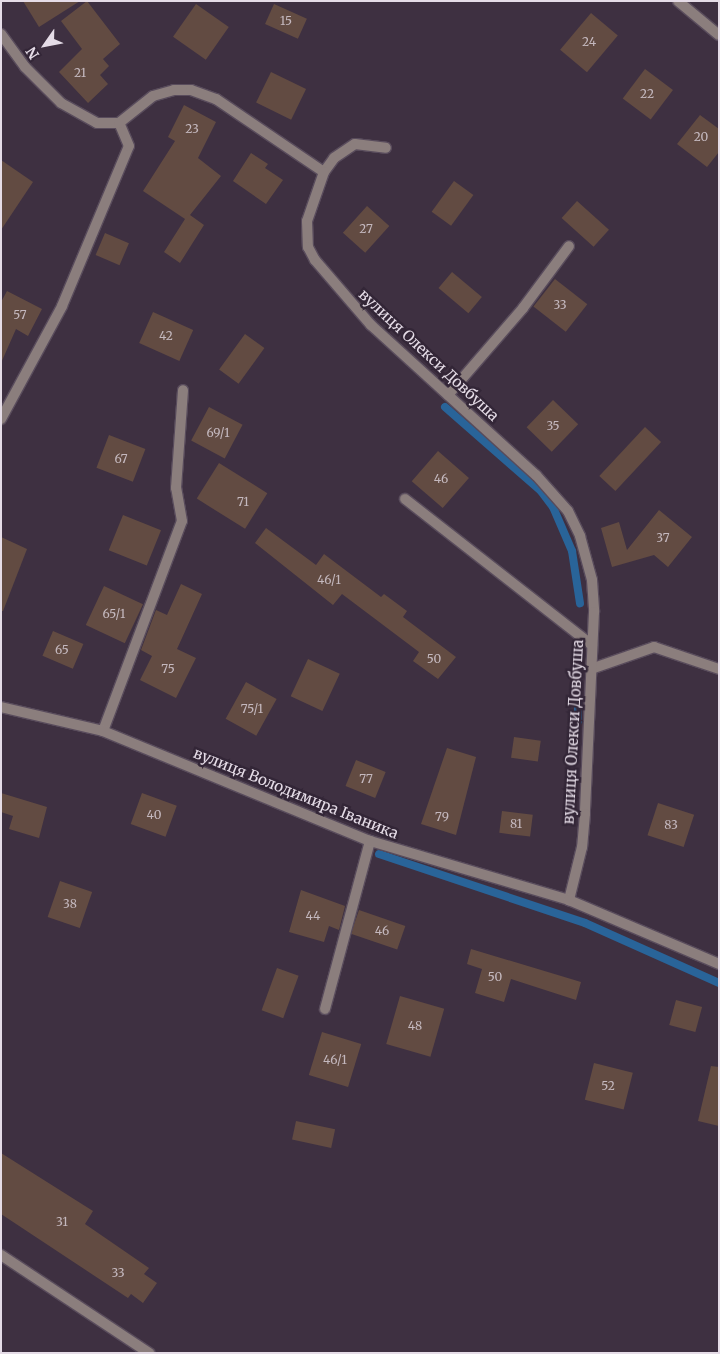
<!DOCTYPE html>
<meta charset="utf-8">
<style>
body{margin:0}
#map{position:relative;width:720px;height:1354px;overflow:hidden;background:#3e3041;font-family:Merriweather,serif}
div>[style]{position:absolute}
.stream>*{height:8px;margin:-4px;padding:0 4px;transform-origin:4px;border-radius:4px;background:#296499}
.building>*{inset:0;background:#624b42;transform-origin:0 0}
.roads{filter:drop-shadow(1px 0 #594c5c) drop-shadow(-1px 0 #594c5c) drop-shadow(0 1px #594c5c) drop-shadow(0 -1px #594c5c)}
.service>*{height:10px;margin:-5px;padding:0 5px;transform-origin:5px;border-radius:5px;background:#8b7e7d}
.minor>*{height:10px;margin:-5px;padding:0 5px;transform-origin:5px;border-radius:5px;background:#8b7e7d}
span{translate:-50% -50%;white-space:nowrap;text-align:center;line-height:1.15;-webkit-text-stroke:5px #332637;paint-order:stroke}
.number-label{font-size:12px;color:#c4b8be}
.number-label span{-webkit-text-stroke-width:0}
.street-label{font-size:15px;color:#e5dce7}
.frame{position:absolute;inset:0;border:2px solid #e5dce7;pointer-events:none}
.north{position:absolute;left:20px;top:20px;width:50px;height:50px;-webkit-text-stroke:4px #332637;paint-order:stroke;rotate:237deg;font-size:14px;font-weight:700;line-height:20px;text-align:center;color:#e5dce7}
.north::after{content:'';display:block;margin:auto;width:18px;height:22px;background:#e5dce7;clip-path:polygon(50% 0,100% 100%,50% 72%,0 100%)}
</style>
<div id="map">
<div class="stream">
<i style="left:445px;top:407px;width:128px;rotate:41.2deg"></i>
<i style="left:541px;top:491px;width:20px;rotate:53deg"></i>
<i style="left:553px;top:507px;width:48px;rotate:66.6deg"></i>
<i style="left:572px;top:551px;width:53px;rotate:81.3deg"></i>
<i style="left:578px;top:647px;width:74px;rotate:90deg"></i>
<i style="left:379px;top:854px;width:217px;rotate:18.5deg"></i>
<i style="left:585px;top:923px;width:147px;rotate:24.1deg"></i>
</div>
<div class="building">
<i style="clip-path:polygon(23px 1px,80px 1px,39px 27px)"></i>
<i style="clip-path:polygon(87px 1px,120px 44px,103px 59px,109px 66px,100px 75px,108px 84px,88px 103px,59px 72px,82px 49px,61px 21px)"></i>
<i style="left:196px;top:4px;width:40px;height:40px;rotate:35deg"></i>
<i style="left:274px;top:4px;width:36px;height:22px;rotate:24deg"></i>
<i style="left:591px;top:13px;width:35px;height:48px;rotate:40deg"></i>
<i style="left:645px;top:69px;width:35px;height:37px;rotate:37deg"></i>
<i style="left:271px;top:72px;width:39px;height:34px;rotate:26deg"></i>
<i style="clip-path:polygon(184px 105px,216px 122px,198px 158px,221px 176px,190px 215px,204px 225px,180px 263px,164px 252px,185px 219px,143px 191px,175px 141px,168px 137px)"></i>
<i style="clip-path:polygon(700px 115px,719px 129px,719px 152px,707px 167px,677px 144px)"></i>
<i style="clip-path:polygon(251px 153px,268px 164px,265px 168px,283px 180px,266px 204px,233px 181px)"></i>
<i style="clip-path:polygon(1px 160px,33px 182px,1px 230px)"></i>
<i style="left:454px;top:181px;width:24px;height:38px;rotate:36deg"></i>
<i style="left:577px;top:201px;width:43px;height:23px;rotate:42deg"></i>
<i style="left:367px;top:206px;width:30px;height:36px;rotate:42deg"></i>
<i style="left:105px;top:233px;width:26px;height:24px;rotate:23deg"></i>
<i style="left:452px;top:272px;width:39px;height:21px;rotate:40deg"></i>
<i style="left:555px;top:279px;width:41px;height:35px;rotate:38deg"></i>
<i style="clip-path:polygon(7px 291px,42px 309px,28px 336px,16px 329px,1px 363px,1px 302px)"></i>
<i style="left:153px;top:312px;width:44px;height:34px;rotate:24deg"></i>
<i style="left:245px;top:334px;width:24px;height:44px;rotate:36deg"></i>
<i style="left:553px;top:400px;width:35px;height:38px;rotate:44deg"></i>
<i style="left:209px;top:407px;width:38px;height:38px;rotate:28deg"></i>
<i style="left:645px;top:427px;width:22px;height:67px;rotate:43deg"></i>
<i style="left:109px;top:435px;width:39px;height:35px;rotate:21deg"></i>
<i style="left:438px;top:451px;width:41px;height:40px;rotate:41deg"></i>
<i style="left:219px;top:463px;width:57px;height:42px;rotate:32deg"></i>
<i style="clip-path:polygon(659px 510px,692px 537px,668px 567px,654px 555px,612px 567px,601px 528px,619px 522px,627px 550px)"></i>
<i style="left:123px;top:515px;width:41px;height:38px;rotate:22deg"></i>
<i style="clip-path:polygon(266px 528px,316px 565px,324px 554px,381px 597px,384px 594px,407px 611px,403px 617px,456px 657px,438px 679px,413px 661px,419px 652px,342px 594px,333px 605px,255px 543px)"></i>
<i style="clip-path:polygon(1px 537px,27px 549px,3px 611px,1px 611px)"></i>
<i style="clip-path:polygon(181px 584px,202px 594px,177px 649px,196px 658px,176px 698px,140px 680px,152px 656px,141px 650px,156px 610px,167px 615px)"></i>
<i style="left:104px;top:586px;width:43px;height:43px;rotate:25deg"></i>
<i style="left:53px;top:631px;width:33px;height:27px;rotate:23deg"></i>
<i style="left:308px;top:659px;width:35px;height:41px;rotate:25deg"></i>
<i style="left:246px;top:682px;width:35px;height:42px;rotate:29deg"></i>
<i style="left:514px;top:737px;width:27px;height:21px;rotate:8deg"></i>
<i style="clip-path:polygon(447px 748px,476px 757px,456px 835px,421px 824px)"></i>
<i style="left:356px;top:760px;width:32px;height:28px;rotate:22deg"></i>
<i style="clip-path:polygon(1px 793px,47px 807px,39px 838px,9px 829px,13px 816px,1px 812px)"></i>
<i style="left:142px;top:793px;width:37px;height:33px;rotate:20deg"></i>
<i style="left:658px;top:803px;width:38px;height:34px;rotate:18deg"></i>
<i style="left:502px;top:811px;width:31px;height:22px;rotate:7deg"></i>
<i style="left:60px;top:881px;width:34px;height:38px;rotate:19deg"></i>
<i style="clip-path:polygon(301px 890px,345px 906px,339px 930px,329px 926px,324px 942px,289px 932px)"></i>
<i style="left:359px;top:910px;width:49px;height:25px;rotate:19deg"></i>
<i style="clip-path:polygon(471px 949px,581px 982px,576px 1000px,511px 979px,504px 1002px,475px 993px,482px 969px,467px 964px)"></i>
<i style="left:277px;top:968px;width:23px;height:45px;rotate:20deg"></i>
<i style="left:400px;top:996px;width:46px;height:50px;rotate:16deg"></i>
<i style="left:676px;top:1000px;width:27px;height:26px;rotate:15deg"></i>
<i style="left:322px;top:1032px;width:41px;height:45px;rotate:17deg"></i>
<i style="left:594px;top:1063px;width:40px;height:38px;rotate:14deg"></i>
<i style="clip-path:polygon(711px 1066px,719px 1067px,719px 1126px,698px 1121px)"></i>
<i style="left:296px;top:1121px;width:40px;height:19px;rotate:12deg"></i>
<i style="clip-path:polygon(1px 1153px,93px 1211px,85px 1224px,149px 1268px,144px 1274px,157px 1283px,143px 1303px,131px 1294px,128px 1298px,1px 1214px)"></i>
</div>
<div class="roads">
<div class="service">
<i style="left:324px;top:172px;width:17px;rotate:-54deg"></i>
<i style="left:334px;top:158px;width:25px;rotate:-34deg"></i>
<i style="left:355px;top:144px;width:31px;rotate:7deg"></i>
<i style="left:448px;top:395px;width:115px;rotate:-49.2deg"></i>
<i style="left:523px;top:308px;width:77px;rotate:-53.4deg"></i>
<i style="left:1px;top:419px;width:128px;rotate:-61.6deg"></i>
<i style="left:62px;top:306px;width:173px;rotate:-67.3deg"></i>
<i style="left:129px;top:146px;width:25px;rotate:-113deg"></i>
<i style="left:405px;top:499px;width:237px;rotate:38deg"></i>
<i style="left:591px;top:669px;width:67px;rotate:-19.2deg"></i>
<i style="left:654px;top:647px;width:69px;rotate:18.7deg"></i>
<i style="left:103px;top:731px;width:224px;rotate:-69.4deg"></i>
<i style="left:182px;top:521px;width:34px;rotate:-100deg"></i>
<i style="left:176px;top:488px;width:98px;rotate:-85.9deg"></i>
<i style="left:325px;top:1009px;width:174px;rotate:-75deg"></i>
</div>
<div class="minor">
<i style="left:678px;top:1px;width:53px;rotate:39.7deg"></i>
<i style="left:1px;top:34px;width:41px;rotate:54deg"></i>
<i style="left:25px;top:67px;width:51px;rotate:45deg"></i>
<i style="left:61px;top:103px;width:41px;rotate:29.1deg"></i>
<i style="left:97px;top:123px;width:22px"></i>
<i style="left:119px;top:123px;width:43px;rotate:-38.5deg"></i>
<i style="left:153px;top:96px;width:22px;rotate:-16deg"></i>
<i style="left:174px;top:90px;width:17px"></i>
<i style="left:191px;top:90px;width:27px;rotate:20deg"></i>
<i style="left:216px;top:99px;width:130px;rotate:34.1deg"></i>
<i style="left:324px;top:172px;width:52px;rotate:109.1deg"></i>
<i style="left:307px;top:221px;width:26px;rotate:88deg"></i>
<i style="left:308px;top:247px;width:15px;rotate:62deg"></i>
<i style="left:315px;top:260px;width:86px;rotate:49.3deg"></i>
<i style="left:371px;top:325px;width:223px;rotate:42.3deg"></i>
<i style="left:536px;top:475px;width:48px;rotate:48.4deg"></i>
<i style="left:568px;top:511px;width:28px;rotate:64deg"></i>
<i style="left:580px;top:536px;width:46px;rotate:74.7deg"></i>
<i style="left:592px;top:580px;width:32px;rotate:86deg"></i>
<i style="left:594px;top:612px;width:202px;rotate:92.6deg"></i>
<i style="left:585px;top:814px;width:33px;rotate:95deg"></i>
<i style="left:582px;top:847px;width:55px;rotate:103.8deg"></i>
<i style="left:1px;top:707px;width:105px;rotate:13.2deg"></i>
<i style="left:103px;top:731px;width:289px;rotate:22.4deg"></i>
<i style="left:370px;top:841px;width:208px;rotate:16.5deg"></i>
<i style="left:569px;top:900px;width:163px;rotate:23.1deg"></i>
<i style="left:1px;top:1255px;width:178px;rotate:33.5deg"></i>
</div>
</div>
<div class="number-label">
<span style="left:286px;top:21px">15</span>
<span style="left:589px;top:42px">24</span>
<span style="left:80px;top:73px">21</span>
<span style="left:647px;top:94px">22</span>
<span style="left:192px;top:129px">23</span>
<span style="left:701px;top:137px">20</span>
<span style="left:366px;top:229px">27</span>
<span style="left:560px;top:305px">33</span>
<span style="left:20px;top:315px">57</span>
<span style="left:166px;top:336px">42</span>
<span style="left:553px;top:426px">35</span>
<span style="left:218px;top:433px">69/1</span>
<span style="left:121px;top:459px">67</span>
<span style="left:441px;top:479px">46</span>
<span style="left:243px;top:502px">71</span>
<span style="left:663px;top:538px">37</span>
<span style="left:329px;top:580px">46/1</span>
<span style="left:114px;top:614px">65/1</span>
<span style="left:62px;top:650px">65</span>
<span style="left:434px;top:659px">50</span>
<span style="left:168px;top:669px">75</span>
<span style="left:252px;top:709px">75/1</span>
<span style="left:366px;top:779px">77</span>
<span style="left:154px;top:815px">40</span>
<span style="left:442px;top:817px">79</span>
<span style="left:516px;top:824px">81</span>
<span style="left:671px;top:825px">83</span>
<span style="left:70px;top:904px">38</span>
<span style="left:313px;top:916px">44</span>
<span style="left:382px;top:931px">46</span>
<span style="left:495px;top:977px">50</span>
<span style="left:415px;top:1026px">48</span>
<span style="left:335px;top:1060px">46/1</span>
<span style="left:608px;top:1086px">52</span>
<span style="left:62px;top:1222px">31</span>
<span style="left:118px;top:1273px">33</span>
</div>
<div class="street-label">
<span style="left:429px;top:355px;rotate:43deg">вулиця Олекси Довбуша</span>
<span style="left:573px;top:732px;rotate:-87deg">вулиця Олекси Довбуша</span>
<span style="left:296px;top:793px;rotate:22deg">вулиця Володимира Іваника</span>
</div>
<div class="frame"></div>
<div class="north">N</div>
</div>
